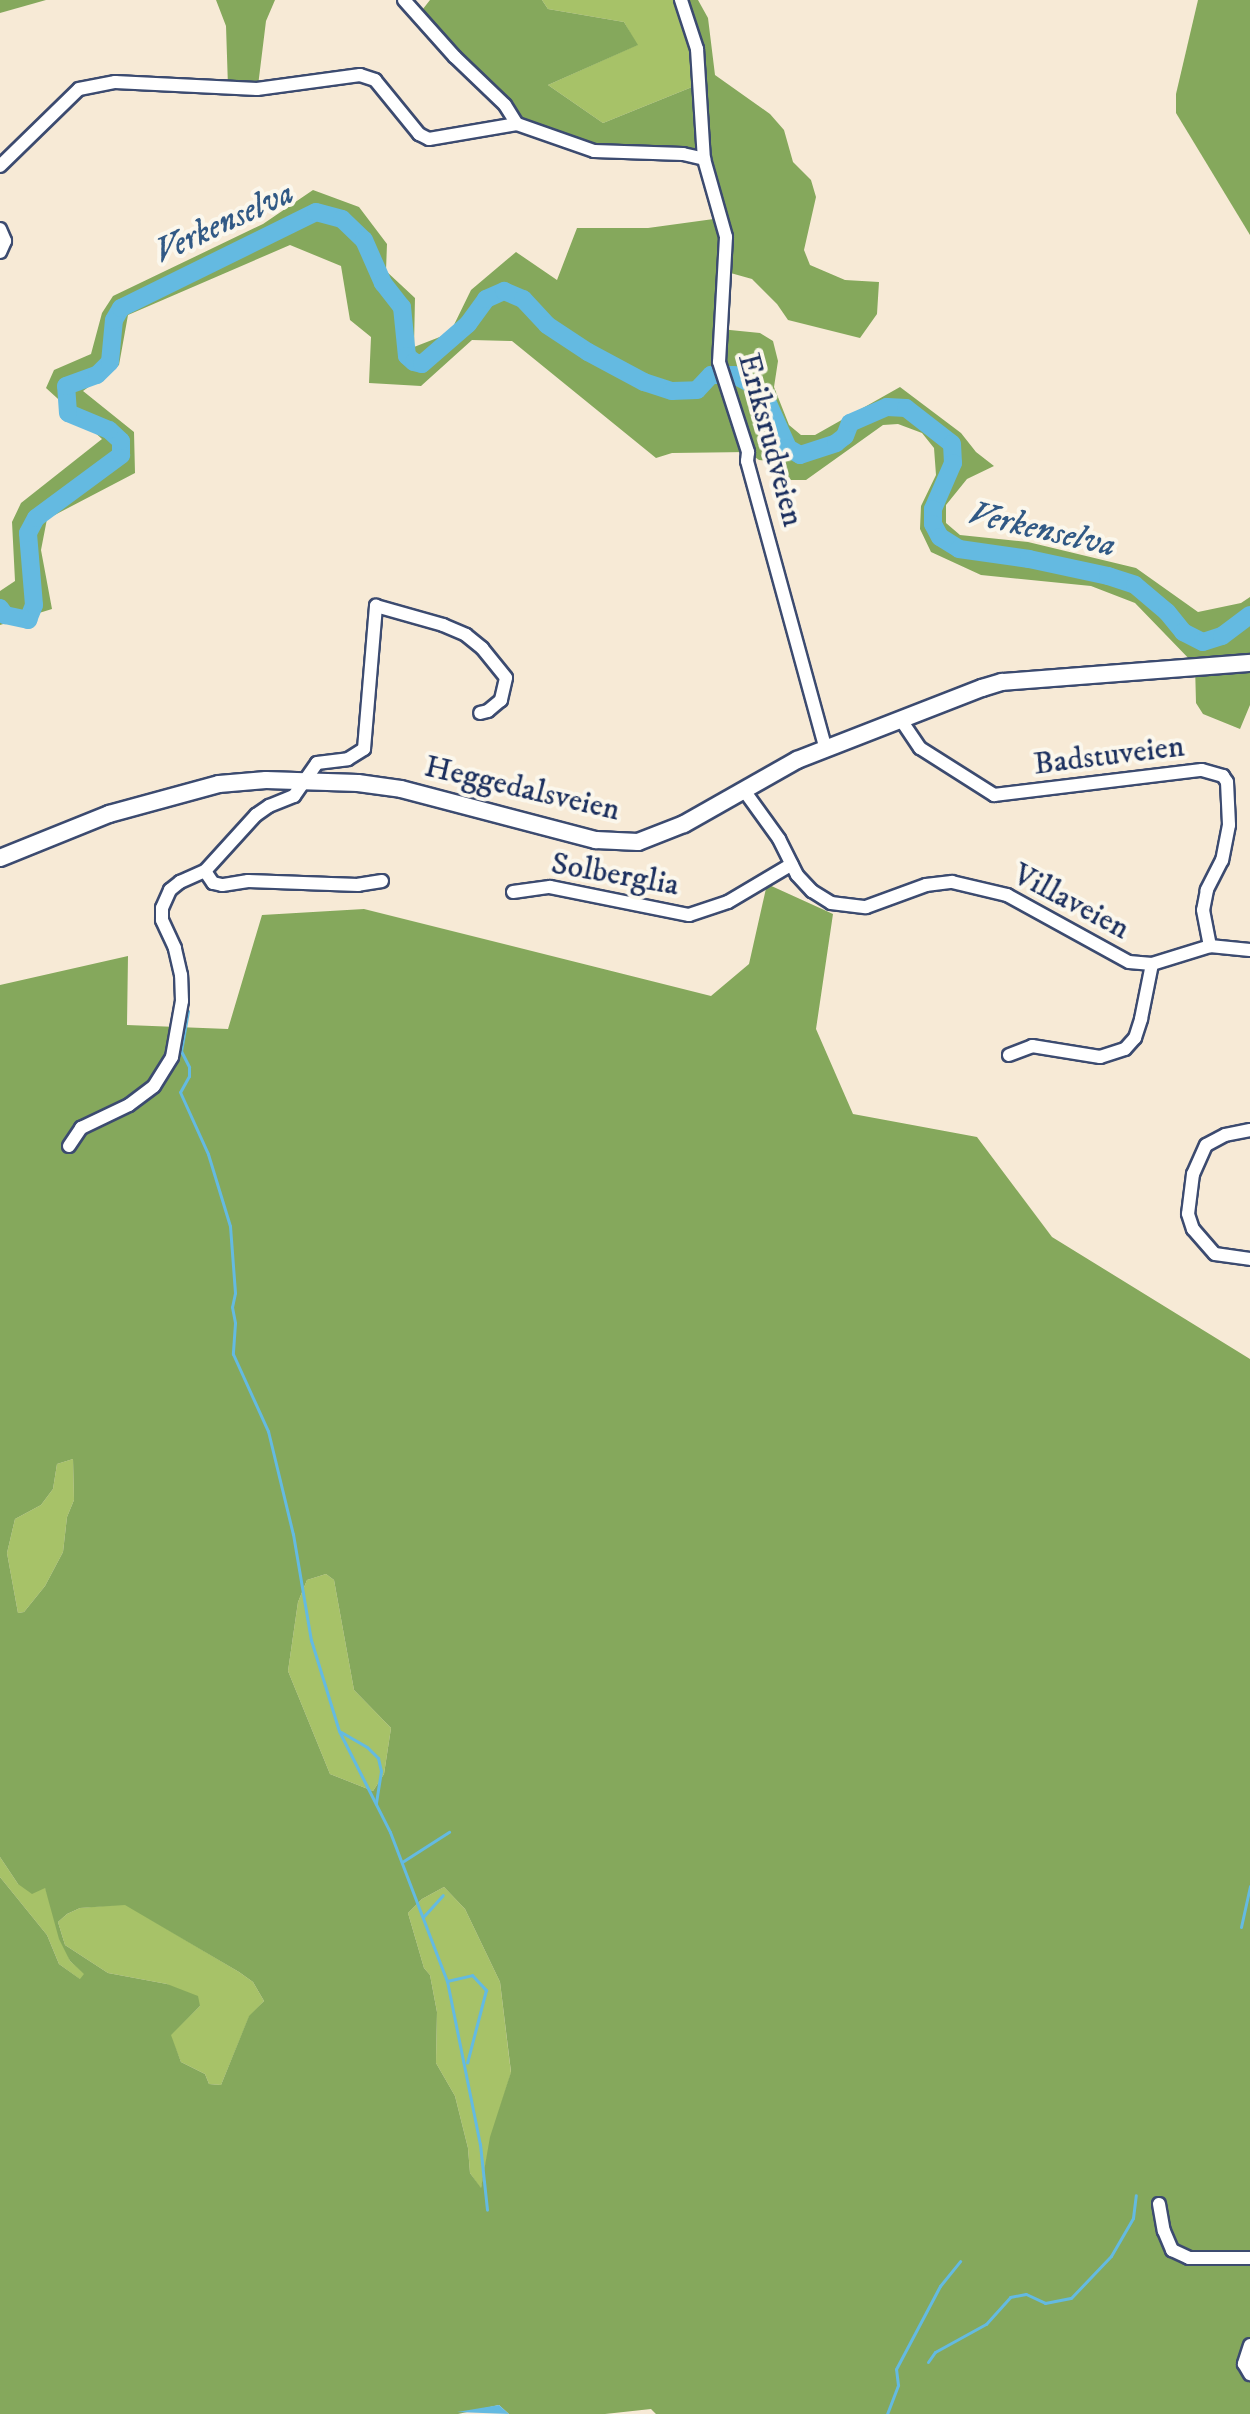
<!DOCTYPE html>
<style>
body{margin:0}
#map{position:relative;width:1250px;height:2414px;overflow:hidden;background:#f7ead6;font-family:"IM FELL DW Pica",serif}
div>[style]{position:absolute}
.green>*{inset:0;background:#a7c268}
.forest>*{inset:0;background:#85a85c}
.water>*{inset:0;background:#64bae1}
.stream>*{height:3px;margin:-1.5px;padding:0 1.5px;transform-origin:1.5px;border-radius:1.5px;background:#64bae1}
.river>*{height:18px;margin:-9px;padding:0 9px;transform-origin:9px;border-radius:9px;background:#64bae1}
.roads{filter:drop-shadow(2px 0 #3c4b70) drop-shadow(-2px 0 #3c4b70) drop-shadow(0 2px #3c4b70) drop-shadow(0 -2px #3c4b70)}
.street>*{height:12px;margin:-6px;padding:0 6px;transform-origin:6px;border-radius:6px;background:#fff}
.secondary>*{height:16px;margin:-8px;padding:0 8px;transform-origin:8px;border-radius:8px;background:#fff}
span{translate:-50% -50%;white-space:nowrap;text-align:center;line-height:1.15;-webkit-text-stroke:8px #fbf7ec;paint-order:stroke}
.street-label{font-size:32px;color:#1b2f5e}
.water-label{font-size:34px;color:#315985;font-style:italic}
</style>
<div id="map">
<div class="green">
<i style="clip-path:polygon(542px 0,675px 0,697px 68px,697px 85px,603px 123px,548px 85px,637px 45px,624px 22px,548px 9px)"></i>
<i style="clip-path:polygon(73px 1459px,74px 1500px,67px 1517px,63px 1552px,45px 1586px,24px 1612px,18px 1613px,7px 1553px,15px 1519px,41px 1505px,53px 1489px,57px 1464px)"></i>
<i style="clip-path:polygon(326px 1574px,334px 1580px,354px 1690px,391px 1728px,384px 1774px,373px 1791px,330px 1774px,288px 1671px,298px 1602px,307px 1580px)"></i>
<i style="clip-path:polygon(0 1857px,18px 1884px,45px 1887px,70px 1961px,85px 1974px,81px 1980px,59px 1964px,47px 1935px,0 1877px)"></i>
<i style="clip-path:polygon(444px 1887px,465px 1909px,500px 1982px,511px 2073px,491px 2137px,481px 2189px,470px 2173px,468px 2148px,455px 2096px,436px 2063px,437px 2012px,430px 1975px,424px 1968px,408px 1913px,422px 1899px)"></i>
<i style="clip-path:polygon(125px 1904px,239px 1972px,253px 1982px,264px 2001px,249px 2017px,221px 2085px,209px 2084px,205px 2074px,181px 2062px,170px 2035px,200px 2006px,167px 1984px,108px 1973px,65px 1945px,58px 1922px,67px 1914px,80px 1908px)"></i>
</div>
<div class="forest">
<i style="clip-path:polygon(0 0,46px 0,0 13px)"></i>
<i style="clip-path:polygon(216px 0,275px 0,266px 21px,258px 86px,228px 87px,226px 26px)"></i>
<i style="clip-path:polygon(430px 0,542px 0,548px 9px,624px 22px,638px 45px,548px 85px,603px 123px,697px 85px,698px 67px,677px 0,698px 0,708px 18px,715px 75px,770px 114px,784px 130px,793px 162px,811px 180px,816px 197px,804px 250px,810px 265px,845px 280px,879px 282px,877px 314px,860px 338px,788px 320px,777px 304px,752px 279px,727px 272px,720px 329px,760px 333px,773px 341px,778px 361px,774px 387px,789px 425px,801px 435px,815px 435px,900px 387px,961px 433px,976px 452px,994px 466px,967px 479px,946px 505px,946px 523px,960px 535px,1028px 542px,1136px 568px,1198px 612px,1241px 603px,1250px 597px,1250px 705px,1240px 729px,1203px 714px,1196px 703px,1195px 665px,1135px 603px,1091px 586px,981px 575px,931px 552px,920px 529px,921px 506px,936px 475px,934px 448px,922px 433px,898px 424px,883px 425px,806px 480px,791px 480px,772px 461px,759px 460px,748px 452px,672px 453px,656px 458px,512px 341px,472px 340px,421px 386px,369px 383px,371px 337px,350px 320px,341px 266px,290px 245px,128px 315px,119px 365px,83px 391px,134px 432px,135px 473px,47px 519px,41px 550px,52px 609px,0 625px,0 591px,15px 581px,12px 522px,21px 503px,102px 439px,46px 388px,54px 370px,91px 354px,102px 313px,113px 296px,263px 224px,313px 190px,359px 207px,387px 244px,386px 271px,415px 298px,414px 347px,450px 333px,471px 290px,516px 252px,557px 280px,577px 228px,648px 228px,721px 218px,704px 159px,611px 154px,526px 124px,419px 14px)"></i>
<i style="clip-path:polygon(1198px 0,1250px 0,1250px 235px,1176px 113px,1176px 94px)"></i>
<i style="clip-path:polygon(evenodd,767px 884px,833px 914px,816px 1029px,853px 1114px,977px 1137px,1052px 1237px,1250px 1359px,1250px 2414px,656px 2414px,651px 2409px,605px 2414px,509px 2414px,499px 2405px,458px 2414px,0 2414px,0 1877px,47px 1935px,59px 1964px,80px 1979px,84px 1974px,70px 1961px,59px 1939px,45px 1888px,32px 1894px,18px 1884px,0 1857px,0 985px,128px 956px,127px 1025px,228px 1029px,262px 915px,364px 909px,711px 996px,749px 964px,767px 884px,73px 1459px,74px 1500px,67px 1517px,63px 1552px,45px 1586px,24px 1612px,18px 1613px,7px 1553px,15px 1519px,41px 1505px,53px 1489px,57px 1464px,73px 1459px,767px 884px,326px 1574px,334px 1580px,354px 1690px,391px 1728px,384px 1774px,373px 1791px,330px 1774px,288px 1671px,298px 1602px,307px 1580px,326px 1574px,767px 884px,444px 1887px,465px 1909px,500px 1982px,511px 2072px,490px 2137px,481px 2188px,470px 2173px,468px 2148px,455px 2096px,436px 2063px,437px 2012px,430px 1975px,424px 1968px,408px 1913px,422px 1899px,444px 1887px,767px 884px,125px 1905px,239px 1972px,253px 1982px,264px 2001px,249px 2016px,221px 2085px,209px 2084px,205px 2074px,181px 2062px,171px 2035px,200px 2006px,198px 1996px,167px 1984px,108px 1973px,65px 1945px,58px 1922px,67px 1914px,80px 1908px,125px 1905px)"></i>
</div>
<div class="water">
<i style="clip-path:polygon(499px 2405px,509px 2414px,457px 2412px)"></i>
</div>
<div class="stream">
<i style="left:188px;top:1011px;width:41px;rotate:99.9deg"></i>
<i style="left:181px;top:1051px;width:18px;rotate:63deg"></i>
<i style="left:189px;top:1067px;width:9px;rotate:90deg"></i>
<i style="left:189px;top:1076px;width:18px;rotate:119deg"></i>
<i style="left:180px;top:1092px;width:68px;rotate:65.7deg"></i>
<i style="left:208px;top:1154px;width:75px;rotate:73deg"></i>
<i style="left:230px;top:1226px;width:67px;rotate:85.7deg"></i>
<i style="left:235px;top:1293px;width:14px;rotate:102deg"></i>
<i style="left:232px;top:1307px;width:16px;rotate:79deg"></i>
<i style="left:235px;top:1323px;width:31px;rotate:94deg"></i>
<i style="left:233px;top:1354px;width:85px;rotate:65.6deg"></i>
<i style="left:268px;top:1431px;width:106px;rotate:76.4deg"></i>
<i style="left:293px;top:1534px;width:108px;rotate:80.4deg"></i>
<i style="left:311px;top:1640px;width:95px;rotate:72.9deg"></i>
<i style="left:339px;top:1731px;width:113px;rotate:63.2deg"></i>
<i style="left:390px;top:1832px;width:160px;rotate:69.1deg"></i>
<i style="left:447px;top:1981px;width:166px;rotate:78.6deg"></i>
<i style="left:480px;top:2144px;width:66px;rotate:83.9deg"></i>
<i style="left:341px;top:1732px;width:30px;rotate:30deg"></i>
<i style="left:367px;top:1747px;width:16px;rotate:45deg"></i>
<i style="left:378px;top:1758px;width:13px;rotate:77deg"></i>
<i style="left:381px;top:1771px;width:33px;rotate:99deg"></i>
<i style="left:402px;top:1862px;width:56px;rotate:-32.6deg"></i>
<i style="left:424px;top:1916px;width:28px;rotate:-48deg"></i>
<i style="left:1241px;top:1927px;width:42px;rotate:-77.6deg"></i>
<i style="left:447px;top:1981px;width:26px;rotate:-13deg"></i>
<i style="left:472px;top:1975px;width:21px;rotate:47deg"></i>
<i style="left:486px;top:1990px;width:75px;rotate:104.6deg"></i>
<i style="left:928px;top:2362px;width:12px;rotate:-55deg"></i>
<i style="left:935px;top:2352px;width:58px;rotate:-28.8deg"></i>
<i style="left:986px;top:2324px;width:36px;rotate:-48deg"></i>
<i style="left:1010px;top:2297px;width:16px;rotate:-11deg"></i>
<i style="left:1026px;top:2294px;width:21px;rotate:25deg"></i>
<i style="left:1045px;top:2303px;width:26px;rotate:-11deg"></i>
<i style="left:1071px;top:2298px;width:58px;rotate:-46.4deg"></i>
<i style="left:1111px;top:2256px;width:44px;rotate:-59.9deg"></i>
<i style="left:1133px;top:2218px;width:23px;rotate:-83deg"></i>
<i style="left:887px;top:2414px;width:31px;rotate:-69deg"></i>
<i style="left:898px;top:2385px;width:16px;rotate:-97deg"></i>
<i style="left:896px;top:2369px;width:94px;rotate:-62.1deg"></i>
<i style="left:940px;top:2286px;width:32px;rotate:-51deg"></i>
</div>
<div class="river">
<i style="left:0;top:608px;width:9px;rotate:54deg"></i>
<i style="left:5px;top:615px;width:24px;rotate:12deg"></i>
<i style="left:28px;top:620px;width:16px;rotate:-68deg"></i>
<i style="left:34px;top:605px;width:72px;rotate:-94.8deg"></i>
<i style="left:28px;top:533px;width:17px;rotate:-62deg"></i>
<i style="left:36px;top:518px;width:106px;rotate:-36.5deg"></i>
<i style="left:121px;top:455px;width:14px;rotate:-90deg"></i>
<i style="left:121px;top:441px;width:16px;rotate:-137deg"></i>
<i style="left:109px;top:430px;width:44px;rotate:-157.5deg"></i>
<i style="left:68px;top:413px;width:27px;rotate:-94deg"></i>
<i style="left:66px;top:386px;width:33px;rotate:-20deg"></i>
<i style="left:97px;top:375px;width:18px;rotate:-45deg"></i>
<i style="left:110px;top:362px;width:42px;rotate:-84.6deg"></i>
<i style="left:114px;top:320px;width:14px;rotate:-60deg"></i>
<i style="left:121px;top:308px;width:217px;rotate:-26.2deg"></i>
<i style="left:316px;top:212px;width:27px;rotate:15deg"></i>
<i style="left:342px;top:219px;width:30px;rotate:44deg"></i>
<i style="left:364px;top:240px;width:47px;rotate:66.2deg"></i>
<i style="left:383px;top:283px;width:31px;rotate:52deg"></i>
<i style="left:402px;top:307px;width:49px;rotate:84.2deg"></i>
<i style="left:407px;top:356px;width:9px;rotate:41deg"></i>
<i style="left:414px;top:362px;width:8px;rotate:14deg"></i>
<i style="left:422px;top:364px;width:61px;rotate:-41deg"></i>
<i style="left:468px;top:324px;width:31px;rotate:-54deg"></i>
<i style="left:486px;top:299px;width:20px;rotate:-24deg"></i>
<i style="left:504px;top:291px;width:21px;rotate:23deg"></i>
<i style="left:523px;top:299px;width:35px;rotate:47deg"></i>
<i style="left:547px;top:325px;width:49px;rotate:33.4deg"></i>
<i style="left:588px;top:352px;width:64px;rotate:28.2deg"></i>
<i style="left:644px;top:382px;width:29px;rotate:18deg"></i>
<i style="left:672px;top:391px;width:25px;rotate:-2deg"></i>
<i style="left:697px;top:390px;width:21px;rotate:-47deg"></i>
<i style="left:711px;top:375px;width:23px"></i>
<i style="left:734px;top:375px;width:16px;rotate:27deg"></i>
<i style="left:748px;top:382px;width:25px;rotate:43deg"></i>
<i style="left:766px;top:399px;width:54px;rotate:65.8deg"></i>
<i style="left:788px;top:448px;width:14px;rotate:30deg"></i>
<i style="left:800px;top:455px;width:38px;rotate:-18deg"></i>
<i style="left:836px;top:443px;width:11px;rotate:-38deg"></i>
<i style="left:845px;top:436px;width:14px;rotate:-69deg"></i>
<i style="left:850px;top:423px;width:40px;rotate:-23.4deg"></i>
<i style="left:887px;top:407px;width:19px;rotate:3deg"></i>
<i style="left:906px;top:408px;width:58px;rotate:38deg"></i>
<i style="left:952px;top:444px;width:19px;rotate:87deg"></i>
<i style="left:953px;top:463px;width:50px;rotate:113.5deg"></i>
<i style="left:933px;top:509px;width:15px;rotate:90deg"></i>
<i style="left:933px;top:524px;width:15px;rotate:62deg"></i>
<i style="left:940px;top:537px;width:22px;rotate:32deg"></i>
<i style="left:959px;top:549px;width:71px;rotate:8.1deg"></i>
<i style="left:1029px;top:559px;width:81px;rotate:12.1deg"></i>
<i style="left:1108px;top:576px;width:28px;rotate:18deg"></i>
<i style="left:1135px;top:585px;width:42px;rotate:40.2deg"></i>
<i style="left:1167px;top:612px;width:26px;rotate:51deg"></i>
<i style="left:1183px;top:632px;width:22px;rotate:27deg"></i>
<i style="left:1203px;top:642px;width:20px;rotate:-18deg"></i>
<i style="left:1222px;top:636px;width:35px;rotate:-37deg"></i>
</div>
<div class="roads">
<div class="street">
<i style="left:404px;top:0;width:76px;rotate:48.2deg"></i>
<i style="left:455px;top:57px;width:69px;rotate:43.8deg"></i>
<i style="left:505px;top:105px;width:22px;rotate:58deg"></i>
<i style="left:517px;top:124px;width:82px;rotate:19.3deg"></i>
<i style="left:594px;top:151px;width:89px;rotate:1.9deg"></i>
<i style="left:683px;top:154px;width:22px;rotate:13deg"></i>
<i style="left:681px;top:0;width:52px;rotate:71.9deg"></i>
<i style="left:697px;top:49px;width:110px;rotate:86.4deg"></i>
<i style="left:704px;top:159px;width:81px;rotate:74.2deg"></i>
<i style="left:726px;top:237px;width:125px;rotate:93.2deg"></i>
<i style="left:719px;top:362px;width:95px;rotate:72.1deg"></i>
<i style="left:748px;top:452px;width:9px;rotate:96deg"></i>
<i style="left:747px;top:461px;width:299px;rotate:74.7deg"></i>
<i style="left:0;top:166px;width:110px;rotate:-44.3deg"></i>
<i style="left:79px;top:89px;width:37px;rotate:-11deg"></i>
<i style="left:115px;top:82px;width:142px;rotate:2.8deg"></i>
<i style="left:257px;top:89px;width:104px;rotate:-7.7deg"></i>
<i style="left:360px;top:75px;width:16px;rotate:18deg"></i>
<i style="left:375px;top:80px;width:70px;rotate:50.8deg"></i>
<i style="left:419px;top:134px;width:11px;rotate:27deg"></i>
<i style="left:429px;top:139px;width:89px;rotate:-9.7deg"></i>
<i style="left:0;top:229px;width:13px;rotate:67deg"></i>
<i style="left:5px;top:241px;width:12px;rotate:114deg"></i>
<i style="left:901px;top:720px;width:34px;rotate:56deg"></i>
<i style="left:920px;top:748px;width:88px;rotate:32.4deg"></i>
<i style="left:994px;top:795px;width:209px;rotate:-6.9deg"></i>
<i style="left:1202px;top:770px;width:22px;rotate:16deg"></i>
<i style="left:1223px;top:776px;width:7px;rotate:56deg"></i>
<i style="left:1227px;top:782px;width:43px;rotate:87.3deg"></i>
<i style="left:1229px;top:825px;width:36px;rotate:101deg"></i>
<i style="left:1222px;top:860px;width:34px;rotate:117deg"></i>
<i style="left:1207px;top:890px;width:20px;rotate:101deg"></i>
<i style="left:1203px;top:910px;width:37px;rotate:79deg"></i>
<i style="left:743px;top:789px;width:62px;rotate:54.2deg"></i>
<i style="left:779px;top:839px;width:40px;rotate:63.4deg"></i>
<i style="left:797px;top:875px;width:22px;rotate:47deg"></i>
<i style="left:812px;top:891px;width:22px;rotate:32deg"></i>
<i style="left:831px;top:903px;width:35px;rotate:7deg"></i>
<i style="left:866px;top:907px;width:64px;rotate:-20.1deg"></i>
<i style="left:926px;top:885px;width:26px;rotate:-7deg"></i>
<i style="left:952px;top:882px;width:57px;rotate:13.3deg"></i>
<i style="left:1007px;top:895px;width:139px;rotate:28.8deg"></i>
<i style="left:1129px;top:962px;width:23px;rotate:5deg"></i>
<i style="left:1152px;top:964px;width:61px;rotate:-17.2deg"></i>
<i style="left:1210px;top:946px;width:40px;rotate:5.7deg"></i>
<i style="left:382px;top:881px;width:24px;rotate:171deg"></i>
<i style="left:358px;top:885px;width:110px;rotate:-177.9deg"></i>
<i style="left:248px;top:881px;width:26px;rotate:171deg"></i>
<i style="left:222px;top:885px;width:9px;rotate:-167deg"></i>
<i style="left:213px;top:883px;width:14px;rotate:-124deg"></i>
<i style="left:205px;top:871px;width:76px;rotate:-47.7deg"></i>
<i style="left:256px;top:815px;width:16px;rotate:-35deg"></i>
<i style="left:269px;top:806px;width:27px;rotate:-22deg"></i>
<i style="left:294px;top:796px;width:40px;rotate:-55.1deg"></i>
<i style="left:317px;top:763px;width:31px;rotate:-7deg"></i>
<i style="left:348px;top:759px;width:19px;rotate:-32deg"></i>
<i style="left:364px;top:749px;width:144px;rotate:-85.2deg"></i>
<i style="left:376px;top:606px;width:70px;rotate:15.8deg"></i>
<i style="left:443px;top:625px;width:25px;rotate:23deg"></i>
<i style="left:466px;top:635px;width:21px;rotate:39deg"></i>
<i style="left:482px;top:648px;width:38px;rotate:51deg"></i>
<i style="left:506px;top:678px;width:23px;rotate:103deg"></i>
<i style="left:501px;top:700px;width:17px;rotate:140deg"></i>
<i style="left:488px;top:711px;width:8px;rotate:166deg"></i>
<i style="left:513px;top:892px;width:37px;rotate:-8deg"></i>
<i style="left:550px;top:887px;width:142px;rotate:11.4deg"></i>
<i style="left:689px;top:915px;width:41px;rotate:-18.4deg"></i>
<i style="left:728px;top:902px;width:74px;rotate:-30.7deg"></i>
<i style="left:1009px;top:1055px;width:25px;rotate:-21deg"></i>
<i style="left:1032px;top:1046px;width:69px;rotate:9.2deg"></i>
<i style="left:1100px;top:1057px;width:26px;rotate:-18deg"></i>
<i style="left:1125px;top:1049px;width:15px;rotate:-48deg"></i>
<i style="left:1135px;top:1038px;width:20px;rotate:-72deg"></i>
<i style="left:1141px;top:1019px;width:56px;rotate:-78.7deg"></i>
<i style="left:1250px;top:1130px;width:25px;rotate:169deg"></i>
<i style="left:1225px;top:1135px;width:21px;rotate:152deg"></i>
<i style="left:1206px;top:1145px;width:32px;rotate:114deg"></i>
<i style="left:1193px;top:1174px;width:40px;rotate:97.1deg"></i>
<i style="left:1188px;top:1214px;width:16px;rotate:72deg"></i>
<i style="left:1193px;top:1229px;width:33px;rotate:49deg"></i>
<i style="left:1215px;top:1254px;width:35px;rotate:8deg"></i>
<i style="left:69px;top:1146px;width:22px;rotate:-56deg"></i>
<i style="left:81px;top:1128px;width:53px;rotate:-25.6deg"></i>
<i style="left:129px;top:1105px;width:31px;rotate:-37deg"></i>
<i style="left:154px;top:1086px;width:34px;rotate:-58deg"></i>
<i style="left:172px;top:1057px;width:57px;rotate:-79.9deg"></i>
<i style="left:182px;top:1001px;width:26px;rotate:-92deg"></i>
<i style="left:181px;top:975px;width:28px;rotate:-103deg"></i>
<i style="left:175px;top:948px;width:31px;rotate:-115deg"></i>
<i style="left:162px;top:920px;width:12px;rotate:-90deg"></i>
<i style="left:162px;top:908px;width:20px;rotate:-66deg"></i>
<i style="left:170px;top:890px;width:13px;rotate:-39deg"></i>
<i style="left:180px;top:882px;width:27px;rotate:-24deg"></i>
<i style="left:1159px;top:2204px;width:27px;rotate:80deg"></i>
<i style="left:1164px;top:2231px;width:21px;rotate:67deg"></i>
<i style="left:1172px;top:2250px;width:19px;rotate:25deg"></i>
<i style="left:1189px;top:2258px;width:61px"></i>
<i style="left:1250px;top:2345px;width:20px;rotate:108deg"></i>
<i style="left:1244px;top:2364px;width:12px;rotate:59deg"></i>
</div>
<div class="secondary">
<i style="left:0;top:858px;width:118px;rotate:-22deg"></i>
<i style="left:109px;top:814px;width:114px;rotate:-15.3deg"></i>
<i style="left:219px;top:784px;width:47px;rotate:-4.9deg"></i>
<i style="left:266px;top:780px;width:92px;rotate:1.9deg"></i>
<i style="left:358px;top:783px;width:43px;rotate:7.9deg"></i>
<i style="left:401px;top:789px;width:202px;rotate:14.7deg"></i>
<i style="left:596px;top:840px;width:42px;rotate:2.7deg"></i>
<i style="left:638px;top:842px;width:49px;rotate:-21.4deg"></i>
<i style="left:684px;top:824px;width:130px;rotate:-29.5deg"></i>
<i style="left:797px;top:760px;width:199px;rotate:-21.3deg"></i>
<i style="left:982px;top:688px;width:21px;rotate:-17deg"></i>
<i style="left:1002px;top:682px;width:249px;rotate:-4.4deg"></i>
</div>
</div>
<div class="street-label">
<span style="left:770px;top:440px;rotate:75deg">Eriksrudveien</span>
<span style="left:1109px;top:756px;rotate:-7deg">Badstuveien</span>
<span style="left:522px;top:789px;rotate:13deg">Heggedalsveien</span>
<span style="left:615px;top:875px;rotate:10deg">Solberglia</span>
<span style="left:1071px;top:902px;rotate:28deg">Villaveien</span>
</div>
<div class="water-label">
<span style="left:224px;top:223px;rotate:-25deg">Verkenselva</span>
<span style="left:1042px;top:530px;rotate:13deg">Verkenselva</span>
</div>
</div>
